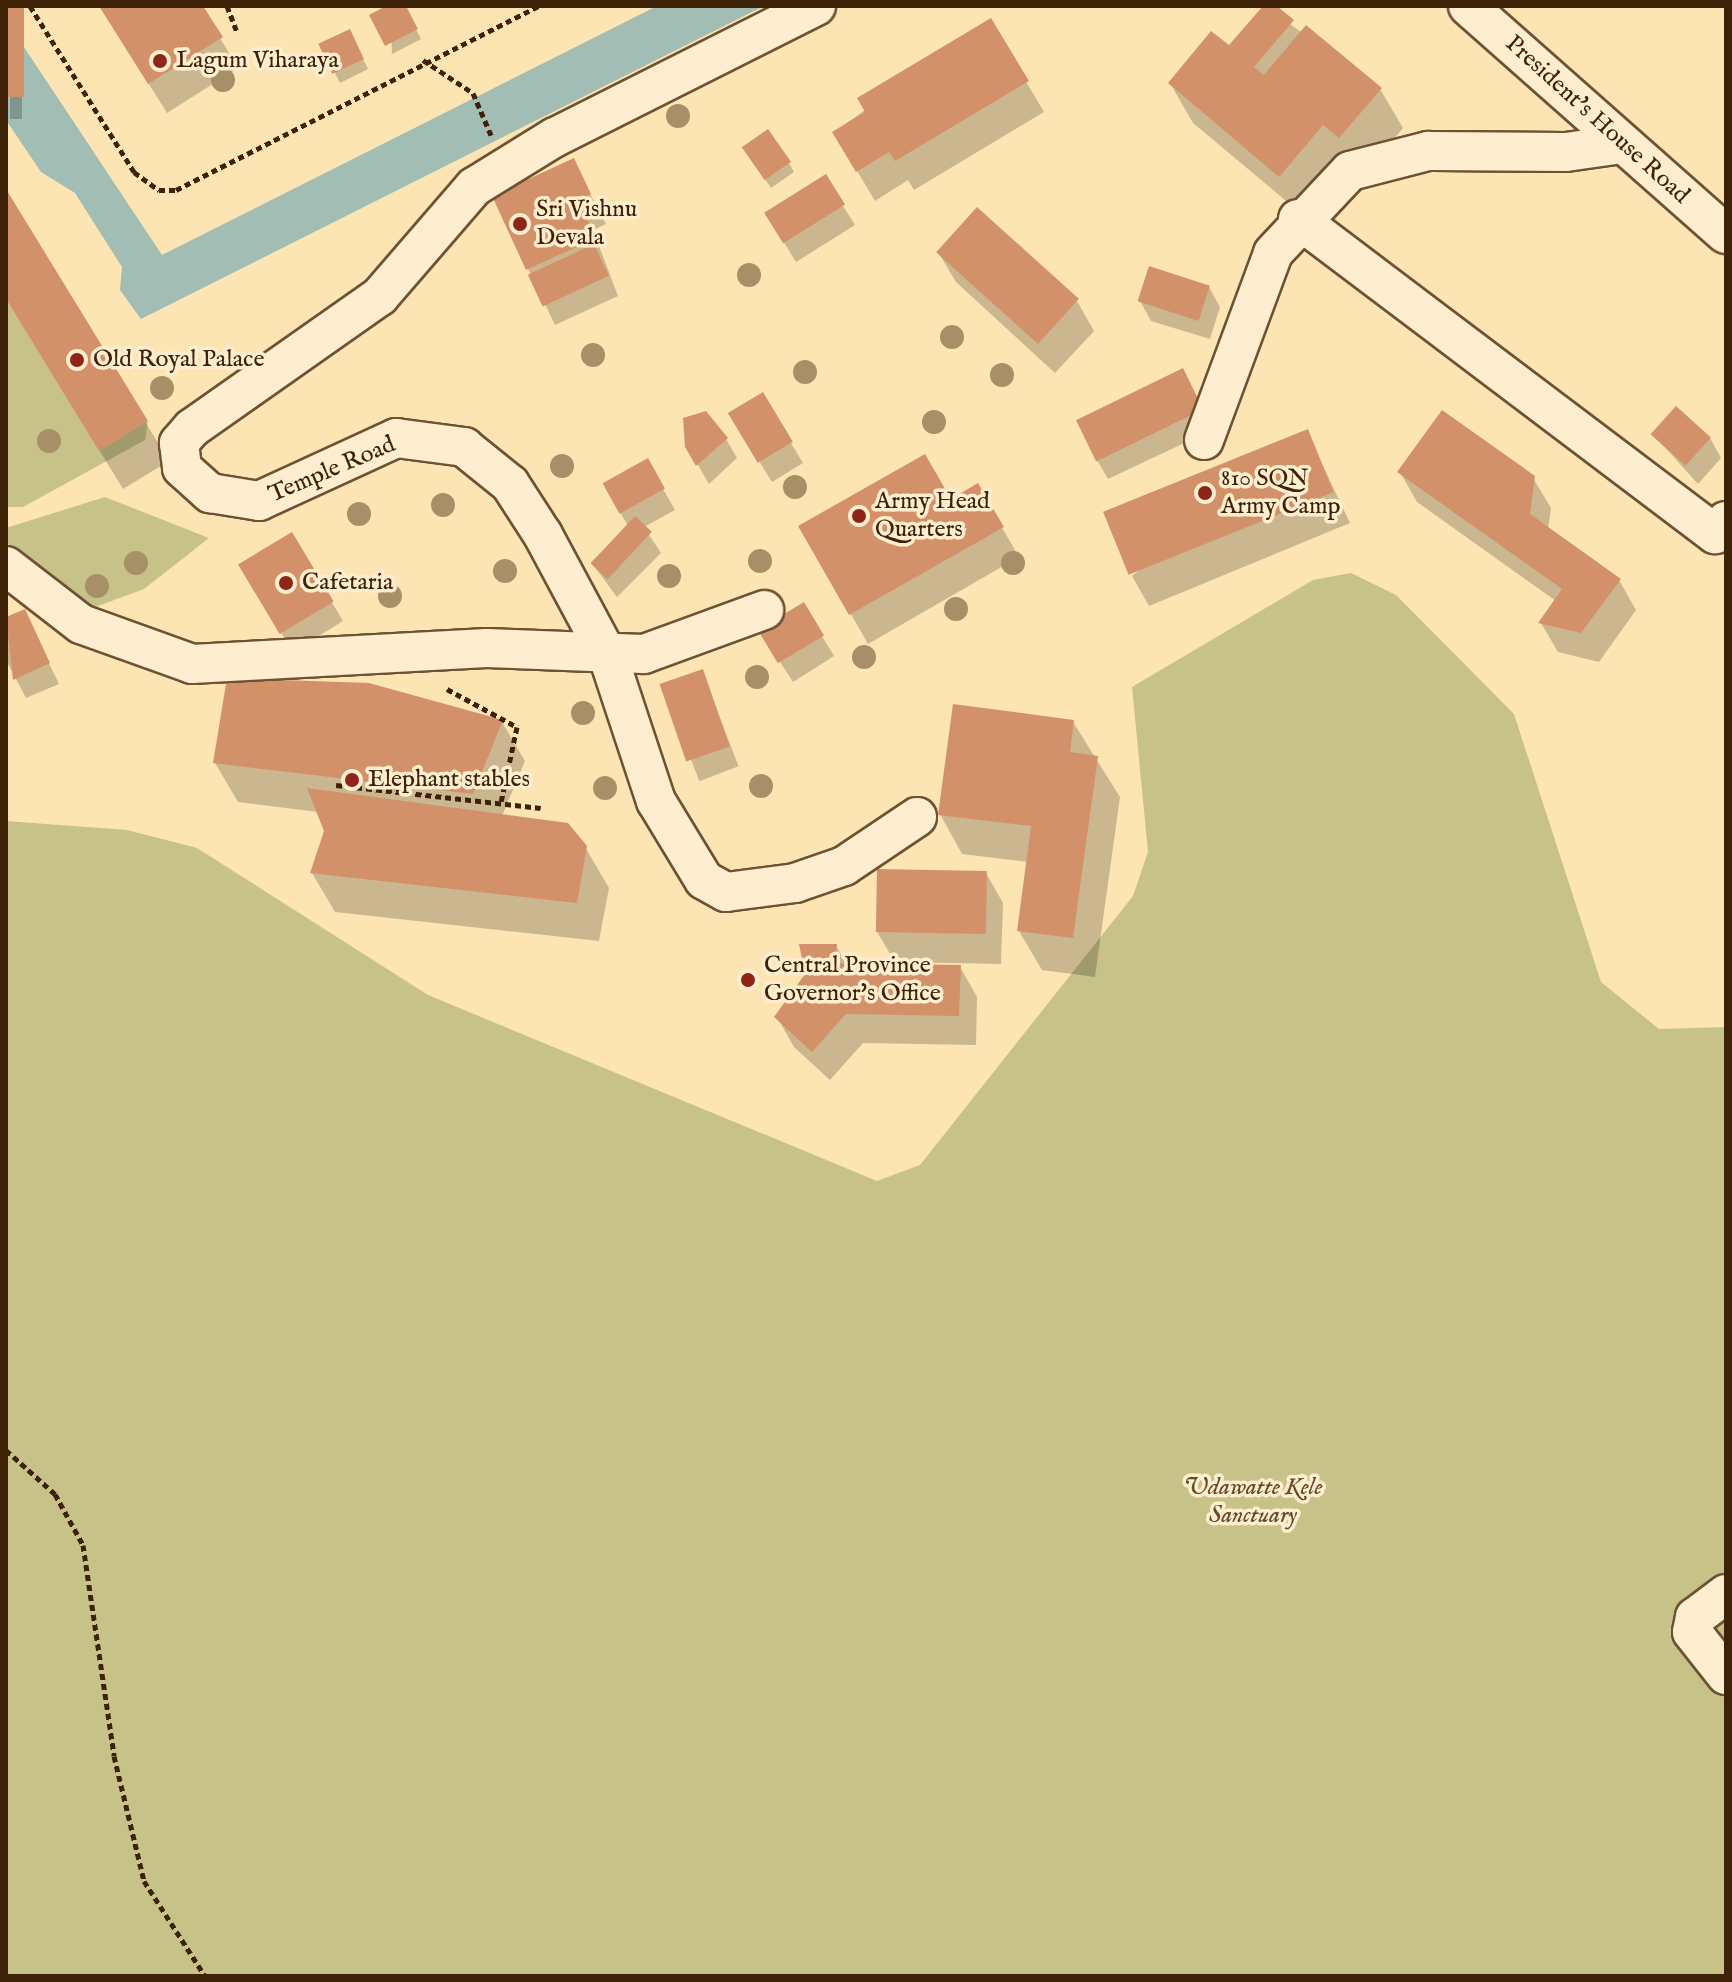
<!DOCTYPE html>
<style>
body{margin:0}
#map{position:relative;width:1732px;height:1982px;overflow:hidden;background:#fde4b3;font-family:"IM FELL English",serif}
div>[style]{position:absolute}
.green>*{inset:0;background:#c7c287}
.water>*{inset:0;background:#a1bdb4}
.shadow>*{inset:0;background:#0003;transform-origin:0 0}
.building>*{inset:0;background:#d3916a;transform-origin:0 0}
.path>*{height:5px;margin-top:-2.5px;transform-origin:0;background:repeating-linear-gradient(90deg,#3e2208 0 6px,transparent 0 10px)}
.roads{filter:drop-shadow(2px 0 #6e5233) drop-shadow(-2px 0 #6e5233) drop-shadow(0 2px #6e5233) drop-shadow(0 -2px #6e5233)}
.minor>*{height:38px;margin:-19px;padding:0 19px;transform-origin:19px;border-radius:19px;background:#feedce}
.trees>*{width:24px;height:24px;margin:-12px;border-radius:50%;background:#a78f67}
.dots>*{width:22px;height:22px;translate:-50% -50%;box-sizing:border-box;border:4px solid #feedce;border-radius:50%}
span{translate:-50% -50%;white-space:nowrap;text-align:center;line-height:1.15;-webkit-text-stroke:7px #feedce;paint-order:stroke}
.poi-label{font-size:24px;color:#3e2208}
.left{translate:0 -50%;text-align:left}
.street-label{font-size:24px;color:#3e2208}
.park-label{font-size:24px;color:#604a28;font-style:italic}
.frame{position:absolute;inset:0;border:8px solid #3e2208;pointer-events:none}
</style>
<div id="map">
<div class="green">
<i style="clip-path:polygon(6px 299px,99px 450px,148px 421px,145px 440px,23px 507px,6px 507px)"></i>
<i style="clip-path:polygon(105px 497px,209px 538px,144px 589px,87px 610px,64px 599px,6px 542px,6px 528px)"></i>
<i style="clip-path:polygon(1351px 573px,1396px 595px,1514px 714px,1601px 982px,1659px 1029px,1726px 1027px,1726px 1976px,6px 1976px,6px 821px,127px 830px,197px 848px,428px 995px,877px 1181px,920px 1165px,1133px 896px,1148px 852px,1132px 687px,1313px 580px)"></i>
</div>
<div class="water">
<i style="clip-path:polygon(657px 6px,764px 6px,141px 319px,120px 290px,122px 267px,75px 193px,41px 172px,6px 120px,6px 20px,162px 255px)"></i>
</div>
<div class="shadow">
<i style="left:10px;top:6px;width:12px;height:113px"></i>
<i style="clip-path:polygon(100px 6px,201px 6px,238px 68px,167px 113px)"></i>
<i style="clip-path:polygon(390px 6px,404px 6px,421px 39px,392px 54px)"></i>
<i style="clip-path:polygon(1265px 6px,1380px 89px,1403px 128px,1362px 176px,1303px 215px,1193px 123px,1170px 83px,1229px 48px)"></i>
<i style="clip-path:polygon(990px 21px,1044px 112px,914px 190px,908px 180px,875px 201px,834px 132px)"></i>
<i style="clip-path:polygon(354px 41px,368px 69px,340px 83px,321px 45px)"></i>
<i style="clip-path:polygon(749px 157px,789px 163px,794px 172px,771px 188px)"></i>
<i style="clip-path:polygon(573px 161px,606px 224px,593px 230px,618px 296px,555px 325px,528px 269px)"></i>
<i style="clip-path:polygon(6px 192px,169px 461px,123px 489px,6px 297px)"></i>
<i style="clip-path:polygon(843px 206px,855px 225px,796px 262px,778px 233px)"></i>
<i style="clip-path:polygon(938px 252px,1077px 301px,1094px 331px,1055px 373px,956px 282px)"></i>
<i style="clip-path:polygon(1209px 287px,1220px 307px,1210px 339px,1151px 321px,1140px 301px)"></i>
<i style="clip-path:polygon(1183px 371px,1212px 430px,1108px 479px,1097px 460px)"></i>
<i style="clip-path:polygon(762px 395px,803px 463px,772px 482px,742px 433px)"></i>
<i style="clip-path:polygon(1307px 432px,1350px 523px,1149px 606px,1132px 576px)"></i>
<i style="clip-path:polygon(1653px 434px,1710px 438px,1721px 458px,1698px 484px)"></i>
<i style="clip-path:polygon(726px 439px,737px 458px,709px 484px,687px 446px)"></i>
<i style="clip-path:polygon(647px 461px,675px 510px,644px 527px,661px 553px,617px 597px,591px 562px,628px 526px,604px 484px)"></i>
<i style="clip-path:polygon(1400px 472px,1533px 478px,1551px 508px,1548px 529px,1619px 580px,1636px 610px,1599px 662px,1558px 652px,1541px 623px,1556px 601px,1417px 502px)"></i>
<i style="clip-path:polygon(978px 486px,1019px 557px,868px 644px,801px 527px,950px 502px)"></i>
<i style="clip-path:polygon(292px 535px,343px 621px,293px 652px,252px 585px)"></i>
<i style="clip-path:polygon(803px 605px,834px 656px,793px 682px,773px 651px)"></i>
<i style="clip-path:polygon(24px 612px,59px 684px,26px 698px,6px 660px,6px 620px)"></i>
<i style="left:702px;top:671px;width:102px;height:42px;rotate:69deg"></i>
<i style="clip-path:polygon(502px 722px,525px 761px,502px 816px,585px 847px,609px 888px,599px 941px,335px 912px,312px 873px,326px 831px,318px 812px,238px 802px,215px 763px)"></i>
<i style="clip-path:polygon(1073px 722px,1120px 797px,1095px 977px,1042px 970px,1019px 931px,1028px 862px,962px 854px,940px 814px)"></i>
<i style="clip-path:polygon(986px 873px,1003px 903px,1001px 964px,895px 962px,877px 932px)"></i>
<i style="clip-path:polygon(836px 946px,847px 965px,960px 967px,977px 997px,976px 1045px,863px 1043px,830px 1080px,794px 1047px,777px 1017px)"></i>
</div>
<div class="building">
<i style="left:8px;top:6px;width:16px;height:91px"></i>
<i style="clip-path:polygon(99px 6px,203px 6px,223px 37px,148px 84px)"></i>
<i style="clip-path:polygon(386px 6px,406px 6px,418px 29px,385px 46px,369px 15px)"></i>
<i style="clip-path:polygon(1263px 6px,1277px 6px,1294px 20px,1254px 67px,1264px 75px,1306px 25px,1382px 88px,1339px 138px,1323px 125px,1279px 177px,1168px 83px,1211px 31px,1229px 45px)"></i>
<i style="clip-path:polygon(991px 18px,1029px 81px,895px 161px,889px 152px,856px 172px,832px 132px,865px 112px,857px 98px)"></i>
<i style="left:350px;top:29px;width:33px;height:35px;rotate:65deg"></i>
<i style="left:768px;top:129px;width:40px;height:32px;rotate:55deg"></i>
<i style="clip-path:polygon(574px 158px,591px 194px,578px 200px,596px 238px,526px 270px,492px 196px)"></i>
<i style="left:826px;top:174px;width:36px;height:73px;rotate:58deg"></i>
<i style="clip-path:polygon(6px 189px,148px 421px,99px 451px,6px 299px)"></i>
<i style="left:977px;top:207px;width:137px;height:61px;rotate:42deg"></i>
<i style="left:594px;top:244px;width:35px;height:73px;rotate:65deg"></i>
<i style="left:1149px;top:266px;width:64px;height:37px;rotate:18deg"></i>
<i style="left:1183px;top:368px;width:46px;height:119px;rotate:64deg"></i>
<i style="left:763px;top:392px;width:58px;height:41px;rotate:59deg"></i>
<i style="left:1676px;top:406px;width:47px;height:38px;rotate:42deg"></i>
<i style="clip-path:polygon(1442px 410px,1535px 476px,1530px 514px,1621px 579px,1581px 633px,1538px 623px,1562px 589px,1397px 472px)"></i>
<i style="clip-path:polygon(706px 411px,728px 438px,696px 466px,685px 447px,683px 418px)"></i>
<i style="left:1308px;top:429px;width:68px;height:221px;rotate:68deg"></i>
<i style="clip-path:polygon(925px 454px,951px 499px,978px 483px,1004px 527px,849px 615px,798px 526px)"></i>
<i style="left:648px;top:458px;width:35px;height:52px;rotate:61deg"></i>
<i style="left:635px;top:516px;width:23px;height:65px;rotate:43deg"></i>
<i style="left:292px;top:532px;width:81px;height:63px;rotate:59deg"></i>
<i style="left:804px;top:602px;width:39px;height:54px;rotate:59deg"></i>
<i style="clip-path:polygon(25px 609px,50px 663px,13px 680px,6px 617px)"></i>
<i style="left:703px;top:669px;width:82px;height:46px;rotate:71deg"></i>
<i style="clip-path:polygon(227px 678px,369px 683px,503px 720px,473px 794px,213px 763px)"></i>
<i style="clip-path:polygon(953px 704px,1074px 720px,1070px 752px,1098px 756px,1073px 938px,1017px 931px,1031px 826px,938px 815px)"></i>
<i style="clip-path:polygon(307px 788px,568px 823px,587px 846px,577px 903px,310px 873px,324px 831px)"></i>
<i style="left:877px;top:869px;width:110px;height:63px;rotate:1deg"></i>
<i style="clip-path:polygon(799px 944px,837px 944px,836px 963px,961px 965px,959px 1016px,846px 1014px,812px 1052px,774px 1017px,805px 974px)"></i>
</div>
<div class="path">
<i style="left:30px;top:6px;width:196px;rotate:57.9deg"></i>
<i style="left:134px;top:172px;width:31px;rotate:36deg"></i>
<i style="left:159px;top:190px;width:17px"></i>
<i style="left:176px;top:190px;width:407px;rotate:-26.9deg"></i>
<i style="left:227px;top:6px;width:28px;rotate:69deg"></i>
<i style="left:423px;top:60px;width:60px;rotate:33.4deg"></i>
<i style="left:473px;top:93px;width:46px;rotate:66.8deg"></i>
<i style="left:447px;top:689px;width:80px;rotate:28.5deg"></i>
<i style="left:517px;top:727px;width:77px;rotate:102deg"></i>
<i style="left:336px;top:785px;width:206px;rotate:6.4deg"></i>
<i style="left:6px;top:1450px;width:66px;rotate:41.9deg"></i>
<i style="left:55px;top:1494px;width:58px;rotate:61.2deg"></i>
<i style="left:83px;top:1545px;width:213px;rotate:81.6deg"></i>
<i style="left:114px;top:1756px;width:129px;rotate:76.5deg"></i>
<i style="left:144px;top:1881px;width:113px;rotate:57.3deg"></i>
</div>
<div class="roads">
<div class="minor">
<i style="left:816px;top:6px;width:292px;rotate:153.3deg"></i>
<i style="left:555px;top:137px;width:95px;rotate:148.3deg"></i>
<i style="left:474px;top:187px;width:144px;rotate:130.8deg"></i>
<i style="left:380px;top:296px;width:230px;rotate:144.9deg"></i>
<i style="left:192px;top:428px;width:20px;rotate:131deg"></i>
<i style="left:179px;top:443px;width:25px;rotate:83deg"></i>
<i style="left:182px;top:468px;width:38px;rotate:42deg"></i>
<i style="left:210px;top:493px;width:50px;rotate:9.3deg"></i>
<i style="left:259px;top:501px;width:151px;rotate:-24.7deg"></i>
<i style="left:396px;top:438px;width:69px;rotate:7.5deg"></i>
<i style="left:464px;top:447px;width:59px;rotate:38.8deg"></i>
<i style="left:510px;top:484px;width:61px;rotate:57.1deg"></i>
<i style="left:543px;top:535px;width:137px;rotate:61.8deg"></i>
<i style="left:608px;top:656px;width:153px;rotate:71.7deg"></i>
<i style="left:656px;top:801px;width:92px;rotate:58.7deg"></i>
<i style="left:704px;top:880px;width:25px;rotate:29deg"></i>
<i style="left:726px;top:892px;width:70px;rotate:-7.4deg"></i>
<i style="left:795px;top:883px;width:52px;rotate:-19.1deg"></i>
<i style="left:844px;top:866px;width:88px;rotate:-33.9deg"></i>
<i style="left:1468px;top:6px;width:344px;rotate:41.5deg"></i>
<i style="left:1298px;top:219px;width:523px;rotate:37.07deg"></i>
<i style="left:1715px;top:534px;width:17px;rotate:-50deg"></i>
<i style="left:1204px;top:440px;width:199px;rotate:-69.7deg"></i>
<i style="left:1273px;top:253px;width:112px;rotate:-46.8deg"></i>
<i style="left:1350px;top:171px;width:81px;rotate:-14.4deg"></i>
<i style="left:1428px;top:151px;width:138px;rotate:0.4deg"></i>
<i style="left:1566px;top:152px;width:57px;rotate:-8.1deg"></i>
<i style="left:6px;top:566px;width:95px;rotate:37.7deg"></i>
<i style="left:81px;top:624px;width:118px;rotate:19.8deg"></i>
<i style="left:192px;top:664px;width:295px;rotate:-3.1deg"></i>
<i style="left:487px;top:648px;width:157px;rotate:2.2deg"></i>
<i style="left:644px;top:654px;width:128px;rotate:-20.1deg"></i>
<i style="left:1726px;top:1594px;width:39px;rotate:143deg"></i>
<i style="left:1695px;top:1617px;width:15px;rotate:101deg"></i>
<i style="left:1692px;top:1632px;width:55px;rotate:51.7deg"></i>
</div>
</div>
<div class="trees">
<i style="left:223px;top:80px"></i>
<i style="left:678px;top:116px"></i>
<i style="left:749px;top:275px"></i>
<i style="left:952px;top:337px"></i>
<i style="left:593px;top:355px"></i>
<i style="left:805px;top:372px"></i>
<i style="left:1002px;top:375px"></i>
<i style="left:162px;top:388px"></i>
<i style="left:934px;top:422px"></i>
<i style="left:49px;top:441px"></i>
<i style="left:562px;top:466px"></i>
<i style="left:795px;top:487px"></i>
<i style="left:443px;top:505px"></i>
<i style="left:359px;top:514px"></i>
<i style="left:760px;top:561px"></i>
<i style="left:136px;top:563px"></i>
<i style="left:1013px;top:563px"></i>
<i style="left:505px;top:571px"></i>
<i style="left:669px;top:576px"></i>
<i style="left:97px;top:586px"></i>
<i style="left:390px;top:596px"></i>
<i style="left:956px;top:609px"></i>
<i style="left:864px;top:657px"></i>
<i style="left:757px;top:677px"></i>
<i style="left:583px;top:713px"></i>
<i style="left:761px;top:786px"></i>
<i style="left:605px;top:788px"></i>
</div>
<div class="dots">
<i style="left:160px;top:61px;background:#8f2418"></i>
<i style="left:520px;top:224px;background:#8f2418"></i>
<i style="left:77px;top:360px;background:#8f2418"></i>
<i style="left:1205px;top:493px;background:#8f2418"></i>
<i style="left:859px;top:516px;background:#8f2418"></i>
<i style="left:286px;top:583px;background:#8f2418"></i>
<i style="left:352px;top:780px;background:#8f2418"></i>
<i style="left:748px;top:980px;background:#8f2418"></i>
</div>
<div class="poi-label">
<span class="left" style="left:176px;top:61px">Lagum Viharaya</span>
<span class="left" style="left:536px;top:224px">Sri Vishnu<br>Devala</span>
<span class="left" style="left:93px;top:360px">Old Royal Palace</span>
<span class="left" style="left:1221px;top:493px">810 SQN<br>Army Camp</span>
<span class="left" style="left:875px;top:516px">Army Head<br>Quarters</span>
<span class="left" style="left:302px;top:583px">Cafetaria</span>
<span class="left" style="left:368px;top:780px">Elephant stables</span>
<span class="left" style="left:764px;top:980px">Central Province<br>Governor's Office</span>
</div>
<div class="street-label">
<span style="left:1597px;top:120px;rotate:42deg">President's House Road</span>
<span style="left:332px;top:470px;rotate:-23deg">Temple Road</span>
</div>
<div class="park-label">
<span style="left:1253px;top:1502px">Udawatte Kele<br>Sanctuary</span>
</div>
<div class="frame"></div>
</div>
